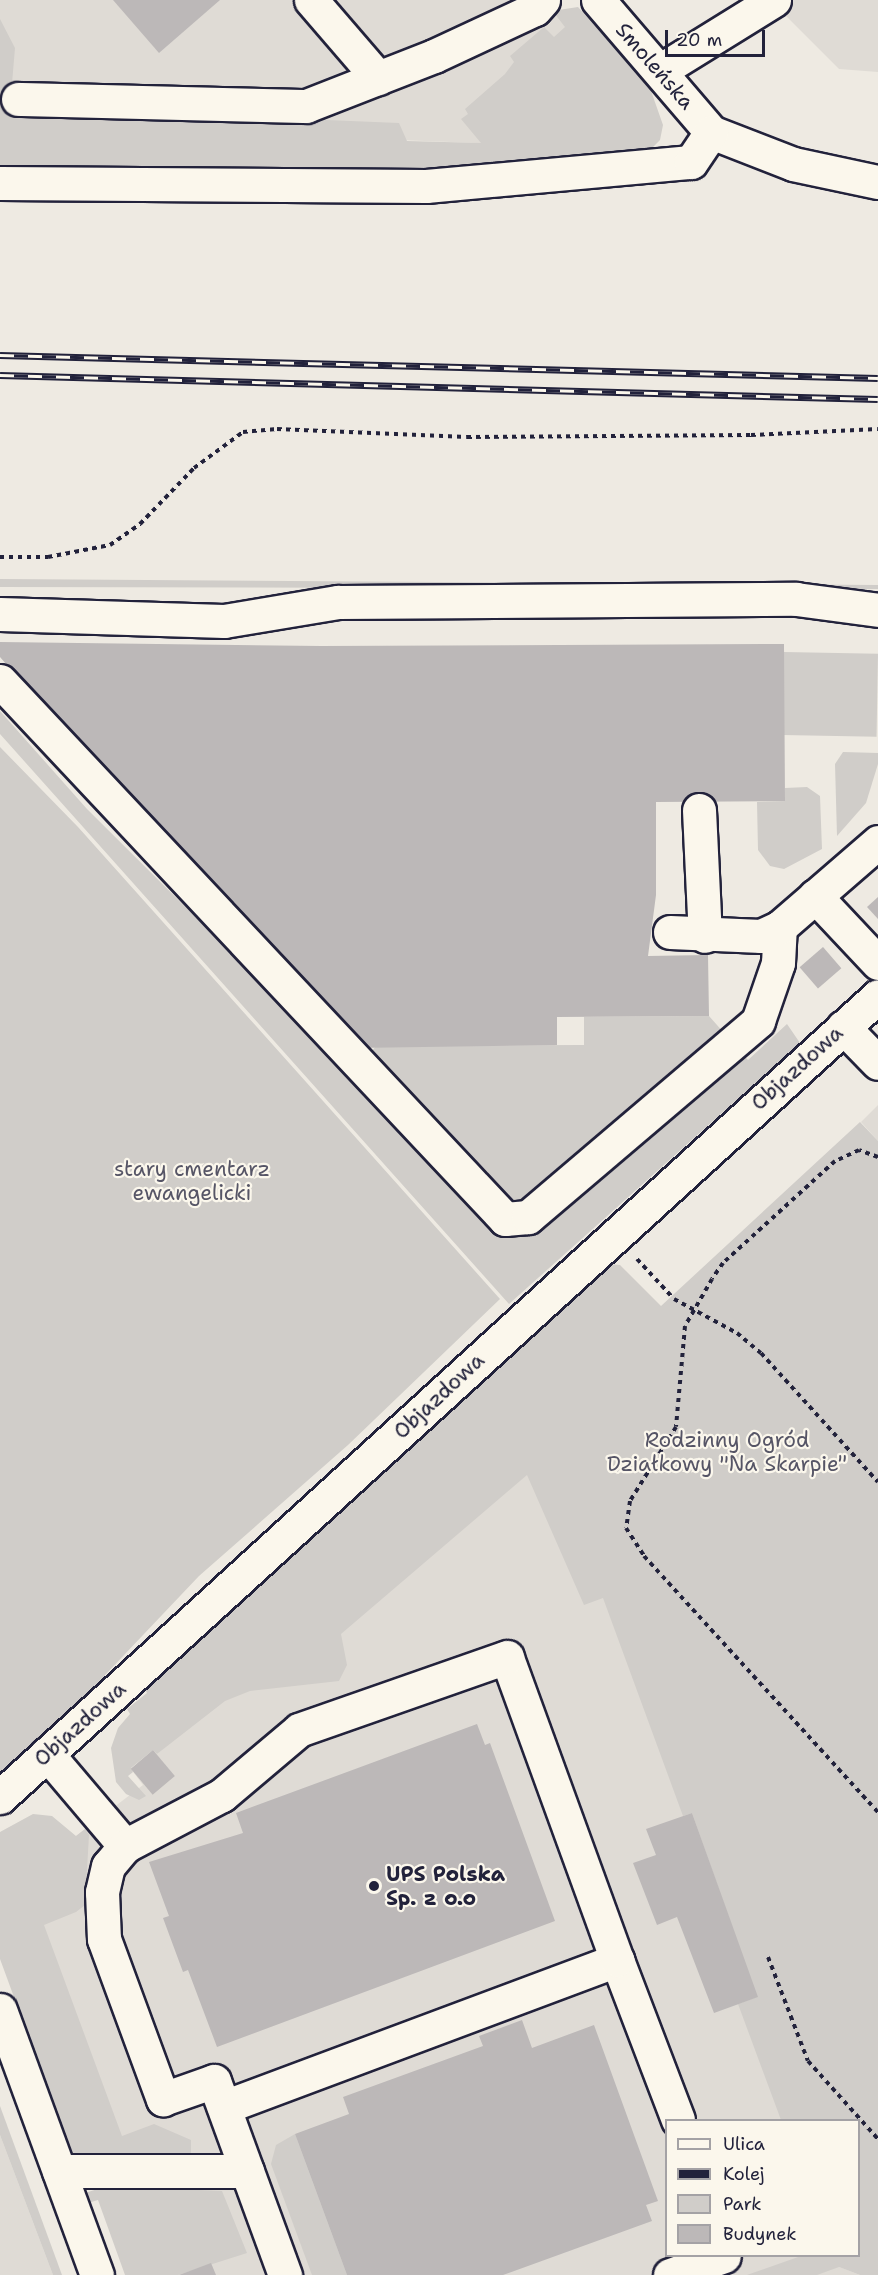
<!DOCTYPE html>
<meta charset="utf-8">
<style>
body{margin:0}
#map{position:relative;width:878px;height:2275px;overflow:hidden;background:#eeeae2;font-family:"Shantell Sans",sans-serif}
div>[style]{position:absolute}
.built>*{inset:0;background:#dfdbd5}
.green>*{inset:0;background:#d0cdc9;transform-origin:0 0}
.building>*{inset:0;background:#bcb8b8;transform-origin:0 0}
.path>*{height:4px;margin-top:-2px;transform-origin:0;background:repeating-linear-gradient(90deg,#22223b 0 4.5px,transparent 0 9px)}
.roads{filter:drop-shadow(2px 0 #22223b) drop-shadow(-2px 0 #22223b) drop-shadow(0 2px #22223b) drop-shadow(0 -2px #22223b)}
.minor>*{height:33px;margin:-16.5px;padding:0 16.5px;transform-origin:16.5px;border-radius:16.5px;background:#fbf7ec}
.rail>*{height:7px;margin-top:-3.5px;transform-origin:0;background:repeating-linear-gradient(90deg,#fbf7ec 0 14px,#22223b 0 28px);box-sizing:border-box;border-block:2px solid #22223b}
.dots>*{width:16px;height:16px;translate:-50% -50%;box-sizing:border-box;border:3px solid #fbf7ec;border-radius:50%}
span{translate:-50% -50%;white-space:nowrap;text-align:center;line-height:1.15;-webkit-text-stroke:4.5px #fbf7ec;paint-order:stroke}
.street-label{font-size:21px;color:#22223b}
.park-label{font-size:21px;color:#565566}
.poi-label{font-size:21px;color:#22223b;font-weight:700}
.left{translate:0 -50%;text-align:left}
.legend{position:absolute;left:665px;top:2119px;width:195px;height:138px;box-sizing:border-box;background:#fbf7ec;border:2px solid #a4a2a5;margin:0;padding:8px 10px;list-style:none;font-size:18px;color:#22223b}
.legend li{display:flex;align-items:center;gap:12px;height:30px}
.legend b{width:30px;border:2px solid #a4a2a5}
.scale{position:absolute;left:665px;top:30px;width:100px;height:27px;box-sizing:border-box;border:3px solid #22223b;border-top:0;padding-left:8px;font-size:18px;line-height:21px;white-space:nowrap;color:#22223b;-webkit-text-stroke:4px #fbf7ec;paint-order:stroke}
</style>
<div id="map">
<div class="built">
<i style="clip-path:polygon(0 0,540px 0,566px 27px,636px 149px,0 125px)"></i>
<i style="clip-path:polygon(770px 0,878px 0,878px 72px,839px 69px)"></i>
<i style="clip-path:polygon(878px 1105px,878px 1141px,861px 1122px)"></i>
<i style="clip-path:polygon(549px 1408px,766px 2009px,793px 2120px,666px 2120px,666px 2256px,835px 2256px,839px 2267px,860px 2275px,133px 2275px,0 1894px,143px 1785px,131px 1769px,153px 1750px,157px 1754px)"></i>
<i style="clip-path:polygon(0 2135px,53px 2275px,0 2275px)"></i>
</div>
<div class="green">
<i style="clip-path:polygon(578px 7px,650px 88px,663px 125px,660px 140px,647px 153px,483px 170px,0 167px,0 19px,15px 48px,10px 107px,399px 123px,407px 141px,481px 143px,461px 119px,468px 114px,465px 109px,505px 74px,514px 62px,510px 56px,544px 27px,554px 37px,565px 27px,552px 11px)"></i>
<i style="clip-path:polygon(0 579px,878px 585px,878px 589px,0 587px)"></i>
<i style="left:784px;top:652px;width:94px;height:83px;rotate:1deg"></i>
<i style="clip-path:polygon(0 711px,87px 809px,353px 1074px,376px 1046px,584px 1045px,584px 1017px,709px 1016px,748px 1060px,787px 1024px,800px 1043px,509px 1304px,0 734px)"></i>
<i style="clip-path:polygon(0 747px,78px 827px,500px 1299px,348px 1445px,199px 1576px,51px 1732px,0 1777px)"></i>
<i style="clip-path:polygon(843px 752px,878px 753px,878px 764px,866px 803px,837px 836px,835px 764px)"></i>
<i style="clip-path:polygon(807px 787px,820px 796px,822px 849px,784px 869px,770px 866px,758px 850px,757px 802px,785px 801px,785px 788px)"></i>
<i style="clip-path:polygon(860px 1122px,878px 1141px,878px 2275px,860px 2275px,839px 2267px,817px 2275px,747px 2275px,801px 2256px,858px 2256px,858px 2120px,781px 2120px,738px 2004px,757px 1997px,692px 1813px,683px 1816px,603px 1598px,584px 1605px,527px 1475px,341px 1634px,347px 1665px,339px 1681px,250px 1691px,225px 1701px,157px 1754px,153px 1750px,131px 1768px,133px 1772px,128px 1776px,146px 1796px,139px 1800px,126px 1794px,116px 1782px,111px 1748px,118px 1728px,130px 1714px,127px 1709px,147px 1693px,144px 1688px,342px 1512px,601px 1270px,610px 1264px,620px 1265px,661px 1306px)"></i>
<i style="clip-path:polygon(33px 1814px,52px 1816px,76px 1836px,85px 1829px,89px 1835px,85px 1905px,76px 1912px,44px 1925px,122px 2136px,154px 2124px,191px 2140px,191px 2155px,72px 2155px,0 1959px,0 1832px)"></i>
<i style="clip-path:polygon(0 2106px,62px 2275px,53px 2275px,0 2135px)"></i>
<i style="clip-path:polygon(295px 2134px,347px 2275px,312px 2275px,271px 2164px,276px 2145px)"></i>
<i style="clip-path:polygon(107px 2186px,222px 2191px,247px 2253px,178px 2275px,125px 2275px,98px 2200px,88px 2203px,85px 2193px)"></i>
</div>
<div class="building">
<i style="clip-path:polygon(113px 0,220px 0,159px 53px)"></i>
<i style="clip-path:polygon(0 642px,321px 646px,784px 644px,785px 801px,656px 802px,656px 895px,648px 956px,708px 955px,709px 1016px,557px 1017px,557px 1045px,354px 1048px,229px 921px,0 657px)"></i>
<i style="clip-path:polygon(878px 897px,878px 919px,867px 907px)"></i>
<i style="left:823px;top:947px;width:28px;height:31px;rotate:49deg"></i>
<i style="clip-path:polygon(477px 1724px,485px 1745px,490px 1743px,555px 1921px,217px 2047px,188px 1970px,183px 1972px,163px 1918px,169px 1916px,149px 1862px,243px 1833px,236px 1813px)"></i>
<i style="left:153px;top:1750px;width:34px;height:29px;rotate:50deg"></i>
<i style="clip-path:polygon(692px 1813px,758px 1997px,714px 2013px,677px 1917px,657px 1925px,633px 1863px,656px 1855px,646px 1829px)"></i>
<i style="clip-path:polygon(522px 2020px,532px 2048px,594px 2025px,658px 2201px,646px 2205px,652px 2221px,503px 2275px,347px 2275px,295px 2134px,349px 2114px,343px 2097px,483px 2046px,479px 2036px)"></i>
<i style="clip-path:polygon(211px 2263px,216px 2275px,179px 2275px)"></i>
</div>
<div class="path">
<i style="left:0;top:557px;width:48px"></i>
<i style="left:48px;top:557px;width:63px;rotate:-11deg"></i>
<i style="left:110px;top:545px;width:37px;rotate:-35deg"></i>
<i style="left:140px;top:524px;width:78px;rotate:-46deg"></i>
<i style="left:194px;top:468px;width:61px;rotate:-36.3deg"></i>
<i style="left:243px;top:432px;width:34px;rotate:-5deg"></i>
<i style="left:277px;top:429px;width:190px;rotate:2.4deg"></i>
<i style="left:467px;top:437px;width:284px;rotate:-0.4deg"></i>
<i style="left:751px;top:435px;width:127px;rotate:-2.7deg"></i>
<i style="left:878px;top:1157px;width:20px;rotate:-160deg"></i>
<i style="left:859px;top:1150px;width:26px;rotate:155deg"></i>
<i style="left:835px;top:1161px;width:151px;rotate:137.7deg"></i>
<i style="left:723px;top:1263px;width:19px;rotate:125deg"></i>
<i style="left:712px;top:1279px;width:54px;rotate:119.9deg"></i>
<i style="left:685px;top:1326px;width:101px;rotate:95.1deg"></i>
<i style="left:676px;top:1427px;width:87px;rotate:121.9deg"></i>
<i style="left:630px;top:1501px;width:27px;rotate:98deg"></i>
<i style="left:626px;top:1528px;width:33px;rotate:57deg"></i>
<i style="left:644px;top:1556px;width:347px;rotate:47.6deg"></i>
<i style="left:637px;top:1259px;width:54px;rotate:47.2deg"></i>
<i style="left:674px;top:1299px;width:72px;rotate:28.4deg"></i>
<i style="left:737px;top:1333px;width:31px;rotate:40deg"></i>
<i style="left:761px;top:1353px;width:174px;rotate:47.8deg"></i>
<i style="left:768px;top:1957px;width:111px;rotate:69deg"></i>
<i style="left:808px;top:2061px;width:105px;rotate:48.1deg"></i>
</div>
<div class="roads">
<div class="minor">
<i style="left:311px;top:0;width:103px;rotate:49.3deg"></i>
<i style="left:598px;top:0;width:174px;rotate:49.4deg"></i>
<i style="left:711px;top:132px;width:88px;rotate:21.3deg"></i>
<i style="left:793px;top:164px;width:87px;rotate:12deg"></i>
<i style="left:661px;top:70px;width:133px;rotate:-31.8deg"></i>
<i style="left:18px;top:99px;width:288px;rotate:1.4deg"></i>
<i style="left:306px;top:106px;width:137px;rotate:-21.3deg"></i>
<i style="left:434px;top:56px;width:111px;rotate:-25deg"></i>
<i style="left:535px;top:9px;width:12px;rotate:-48deg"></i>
<i style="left:0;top:183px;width:426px;rotate:0.4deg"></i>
<i style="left:426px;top:186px;width:266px;rotate:-5.2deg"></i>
<i style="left:691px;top:162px;width:36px;rotate:-56deg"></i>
<i style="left:0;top:614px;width:224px;rotate:1.8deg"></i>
<i style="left:224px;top:621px;width:116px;rotate:-9.5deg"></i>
<i style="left:338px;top:602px;width:458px;rotate:-0.4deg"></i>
<i style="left:796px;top:599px;width:83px;rotate:7.6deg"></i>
<i style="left:0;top:681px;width:738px;rotate:46.81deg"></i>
<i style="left:505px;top:1219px;width:23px;rotate:-5deg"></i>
<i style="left:528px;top:1217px;width:302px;rotate:-40.4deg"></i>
<i style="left:758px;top:1021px;width:61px;rotate:-71deg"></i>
<i style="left:778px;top:963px;width:36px;rotate:-87deg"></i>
<i style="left:699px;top:810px;width:126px;rotate:87.3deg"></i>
<i style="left:815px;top:896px;width:92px;rotate:46.8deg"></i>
<i style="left:670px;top:932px;width:91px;rotate:2.5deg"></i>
<i style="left:761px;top:936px;width:21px;rotate:-25deg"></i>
<i style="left:780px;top:927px;width:130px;rotate:-40.9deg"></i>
<i style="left:843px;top:1027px;width:50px;rotate:45.8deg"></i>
<i style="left:47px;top:1754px;width:121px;rotate:49.7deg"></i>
<i style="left:0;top:1797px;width:1188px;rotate:-42.37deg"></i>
<i style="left:617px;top:1960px;width:171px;rotate:69.1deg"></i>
<i style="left:0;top:2010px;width:282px;rotate:69.9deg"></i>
<i style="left:224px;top:2107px;width:420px;rotate:-20.5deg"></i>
<i style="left:617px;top:1960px;width:322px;rotate:-110deg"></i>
<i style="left:507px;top:1657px;width:220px;rotate:160.7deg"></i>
<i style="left:299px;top:1730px;width:101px;rotate:139.8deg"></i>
<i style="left:222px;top:1795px;width:110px;rotate:152.3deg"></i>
<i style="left:125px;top:1846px;width:26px;rotate:130deg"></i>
<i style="left:108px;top:1866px;width:27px;rotate:103deg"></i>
<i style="left:102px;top:1892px;width:47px;rotate:87.6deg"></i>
<i style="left:104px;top:1939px;width:171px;rotate:69.8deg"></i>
<i style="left:163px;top:2099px;width:54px;rotate:-19.4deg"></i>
<i style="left:214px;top:2081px;width:207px;rotate:69.9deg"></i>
<i style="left:59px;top:2171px;width:188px"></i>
<i style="left:670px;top:2275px;width:57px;rotate:-19.4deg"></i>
</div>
</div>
<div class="rail">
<i style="left:0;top:355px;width:878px;rotate:1.5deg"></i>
<i style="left:0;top:375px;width:878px;rotate:1.57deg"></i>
</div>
<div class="dots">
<i style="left:374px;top:1886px;background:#22223b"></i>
</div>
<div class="street-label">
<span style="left:655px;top:66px;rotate:49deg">Smoleńska</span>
<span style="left:797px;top:1068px;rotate:-42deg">Objazdowa</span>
<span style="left:439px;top:1396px;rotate:-43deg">Objazdowa</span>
<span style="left:80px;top:1724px;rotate:-42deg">Objazdowa</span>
</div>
<div class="park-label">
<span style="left:192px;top:1181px">stary cmentarz<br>ewangelicki</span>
<span style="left:727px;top:1452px">Rodzinny Ogród<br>Działkowy "Na Skarpie"</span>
</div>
<div class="poi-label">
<span class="left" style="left:386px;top:1886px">UPS Polska<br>Sp. z o.o</span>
</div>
<ul class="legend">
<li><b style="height:8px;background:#fbf7ec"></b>Ulica</li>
<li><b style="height:8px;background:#22223b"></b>Kolej</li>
<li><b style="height:16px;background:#d0cdc9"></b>Park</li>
<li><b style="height:16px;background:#bcb8b8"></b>Budynek</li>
</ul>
<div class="scale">20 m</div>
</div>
